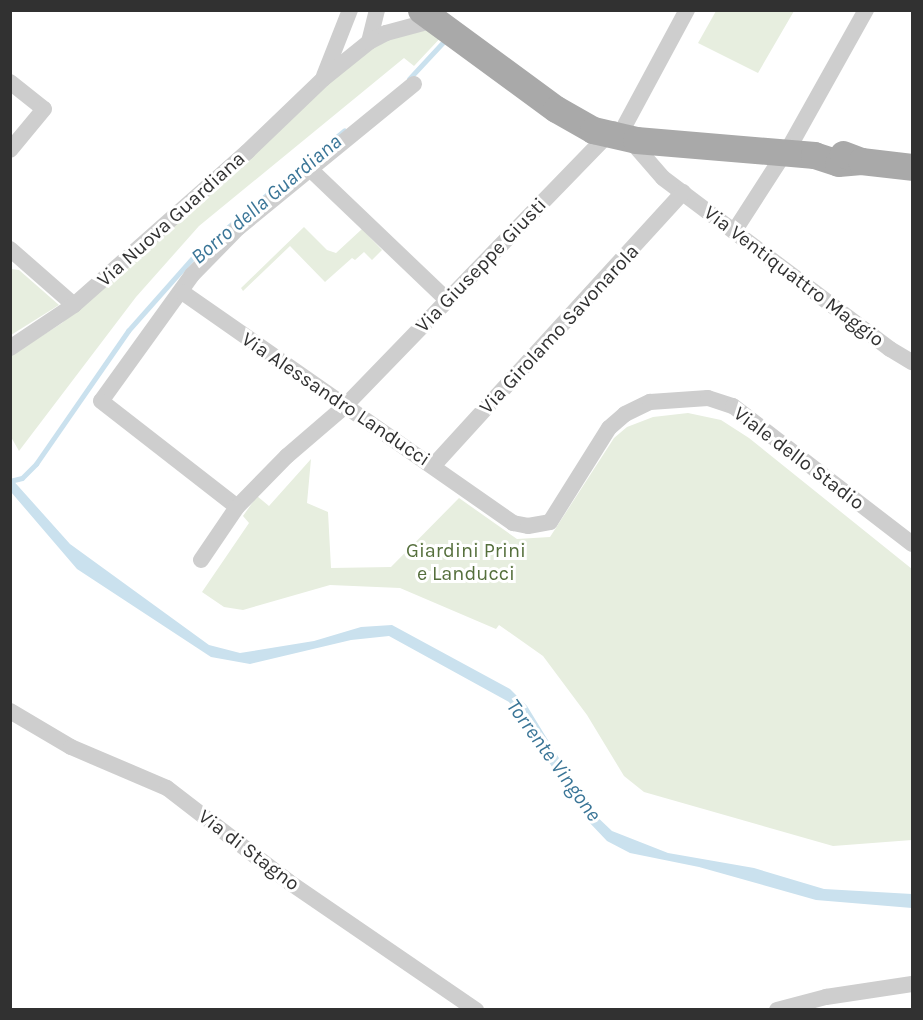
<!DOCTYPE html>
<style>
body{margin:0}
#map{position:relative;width:923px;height:1020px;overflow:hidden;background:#fff;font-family:Karla,sans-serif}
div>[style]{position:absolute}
.green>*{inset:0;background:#e7eedf}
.water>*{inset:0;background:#cae1ee}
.stream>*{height:4.5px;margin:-2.25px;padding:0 2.25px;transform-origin:2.25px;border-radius:2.25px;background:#cae1ee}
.minor>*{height:16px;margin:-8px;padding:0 8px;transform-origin:8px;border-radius:8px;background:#cecece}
.primary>*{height:27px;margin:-13.5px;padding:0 13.5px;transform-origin:13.5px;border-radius:13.5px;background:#a9a9a9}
span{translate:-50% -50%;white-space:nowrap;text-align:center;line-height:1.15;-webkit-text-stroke:6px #fff;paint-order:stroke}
.street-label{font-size:20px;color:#313131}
.park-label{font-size:20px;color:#556f3c}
.water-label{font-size:21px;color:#3a7597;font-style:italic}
.frame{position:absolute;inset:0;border:12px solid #313131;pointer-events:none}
</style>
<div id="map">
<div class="green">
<i style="clip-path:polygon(716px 11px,716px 10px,794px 11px,758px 73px,698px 43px)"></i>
<i style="clip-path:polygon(438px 29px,445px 33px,414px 66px,404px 58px,199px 226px,136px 297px,19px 451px,11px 437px,10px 356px,62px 323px,319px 88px,389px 35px)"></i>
<i style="clip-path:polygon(304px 227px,327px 250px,336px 253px,362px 229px,382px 250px,372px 260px,364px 252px,355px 260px,352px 258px,325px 282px,290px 246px,243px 291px,241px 288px)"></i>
<i style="clip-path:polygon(11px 269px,19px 270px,59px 305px,11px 335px)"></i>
<i style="clip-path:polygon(688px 413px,721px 420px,749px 438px,912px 569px,912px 840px,833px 846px,644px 792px,624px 776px,587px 715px,543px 656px,499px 625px,496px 629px,400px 588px,330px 585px,243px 610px,224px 607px,202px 592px,249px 523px,243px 516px,257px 496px,269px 506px,311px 459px,307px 503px,328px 512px,331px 568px,391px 567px,459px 498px,517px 539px,550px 537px,614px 438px,627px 427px,653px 417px)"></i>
</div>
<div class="water">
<i style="clip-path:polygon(10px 477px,70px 544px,209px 645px,240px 653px,314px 641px,361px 627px,392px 625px,510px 689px,527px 706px,592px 812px,612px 831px,668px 853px,754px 868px,824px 889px,912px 894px,912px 908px,816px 900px,699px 867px,630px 853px,607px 841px,588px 821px,509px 702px,389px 636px,351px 640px,250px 664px,211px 657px,77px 569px,11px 492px)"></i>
</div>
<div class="stream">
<i style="left:409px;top:79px;width:54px;rotate:-47.2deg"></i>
<i style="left:10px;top:481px;width:12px;rotate:-14deg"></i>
<i style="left:22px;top:478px;width:20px;rotate:-45deg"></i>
<i style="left:36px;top:464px;width:162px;rotate:-55.3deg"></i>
<i style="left:128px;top:331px;width:106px;rotate:-48.5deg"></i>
<i style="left:198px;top:252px;width:190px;rotate:-39.7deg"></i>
</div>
<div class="minor">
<i style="left:369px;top:42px;width:33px;rotate:-76deg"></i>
<i style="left:324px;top:76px;width:71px;rotate:-68.5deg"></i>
<i style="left:10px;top:82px;width:43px;rotate:38.5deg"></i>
<i style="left:44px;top:109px;width:53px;rotate:129.7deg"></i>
<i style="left:414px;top:84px;width:227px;rotate:140.7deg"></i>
<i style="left:238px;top:228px;width:66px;rotate:134.4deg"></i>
<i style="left:192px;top:275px;width:155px;rotate:125.8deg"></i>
<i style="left:101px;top:401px;width:172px;rotate:37.9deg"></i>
<i style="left:237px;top:507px;width:71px;rotate:-45.6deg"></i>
<i style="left:287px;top:456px;width:75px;rotate:-40.7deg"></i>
<i style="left:344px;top:407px;width:387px;rotate:-45.9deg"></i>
<i style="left:625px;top:125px;width:131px;rotate:-61.7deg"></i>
<i style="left:630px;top:140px;width:50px;rotate:49deg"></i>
<i style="left:663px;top:178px;width:284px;rotate:37deg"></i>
<i style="left:890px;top:349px;width:26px;rotate:31deg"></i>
<i style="left:791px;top:144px;width:154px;rotate:-60.8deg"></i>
<i style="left:311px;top:170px;width:188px;rotate:43.7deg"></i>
<i style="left:735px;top:230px;width:94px;rotate:-57.2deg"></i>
<i style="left:10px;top:249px;width:85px;rotate:41.2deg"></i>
<i style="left:182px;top:292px;width:404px;rotate:34.9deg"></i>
<i style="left:513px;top:523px;width:15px;rotate:11deg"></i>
<i style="left:528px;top:526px;width:22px;rotate:-10deg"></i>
<i style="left:550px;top:522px;width:111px;rotate:-57.9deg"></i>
<i style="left:609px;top:428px;width:21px;rotate:-41deg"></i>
<i style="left:625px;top:414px;width:28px;rotate:-26deg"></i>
<i style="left:650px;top:402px;width:58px;rotate:-3.9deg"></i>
<i style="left:708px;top:398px;width:26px;rotate:18deg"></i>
<i style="left:733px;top:406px;width:226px;rotate:37.6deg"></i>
<i style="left:10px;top:348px;width:77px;rotate:-33.9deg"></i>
<i style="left:74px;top:305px;width:231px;rotate:-41.5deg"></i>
<i style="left:247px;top:152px;width:105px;rotate:-43.8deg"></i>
<i style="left:323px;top:79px;width:59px;rotate:-38.8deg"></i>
<i style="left:369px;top:42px;width:19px;rotate:-28deg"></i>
<i style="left:386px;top:33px;width:54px;rotate:-15.1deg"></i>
<i style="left:433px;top:466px;width:371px;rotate:-47.6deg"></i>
<i style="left:201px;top:560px;width:64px;rotate:-55.8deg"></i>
<i style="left:10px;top:711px;width:71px;rotate:30.5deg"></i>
<i style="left:71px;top:747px;width:104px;rotate:23.1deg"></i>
<i style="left:167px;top:788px;width:154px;rotate:37.6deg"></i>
<i style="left:289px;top:882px;width:227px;rotate:34.4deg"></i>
<i style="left:777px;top:1010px;width:51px;rotate:-14.9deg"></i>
<i style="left:826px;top:997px;width:87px;rotate:-8.6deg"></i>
</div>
<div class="primary">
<i style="left:421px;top:10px;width:167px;rotate:36.3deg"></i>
<i style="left:556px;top:109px;width:43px;rotate:29.6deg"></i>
<i style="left:593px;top:130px;width:44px;rotate:13.1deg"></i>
<i style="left:636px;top:140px;width:179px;rotate:4.8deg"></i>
<i style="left:814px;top:155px;width:25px;rotate:18deg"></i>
<i style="left:838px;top:163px;width:23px;rotate:-5deg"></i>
<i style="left:843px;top:154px;width:19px;rotate:21deg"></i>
<i style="left:861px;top:161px;width:51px;rotate:6.7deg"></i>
</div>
<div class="street-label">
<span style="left:171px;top:219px;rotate:-42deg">Via Nuova Guardiana</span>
<span style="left:481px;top:265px;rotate:-46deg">Via Giuseppe Giusti</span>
<span style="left:794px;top:276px;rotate:37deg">Via Ventiquattro Maggio</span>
<span style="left:559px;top:329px;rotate:-47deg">Via Girolamo Savonarola</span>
<span style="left:336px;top:399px;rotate:34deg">Via Alessandro Landucci</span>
<span style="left:799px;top:458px;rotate:37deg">Viale dello Stadio</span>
<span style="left:249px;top:850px;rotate:37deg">Via di Stagno</span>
</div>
<div class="park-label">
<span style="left:466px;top:562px">Giardini Prini<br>e Landucci</span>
</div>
<div class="water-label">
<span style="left:266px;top:199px;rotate:-40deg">Borro della Guardiana</span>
<span style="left:554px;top:760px;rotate:54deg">Torrente Vingone</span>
</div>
<div class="frame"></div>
</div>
